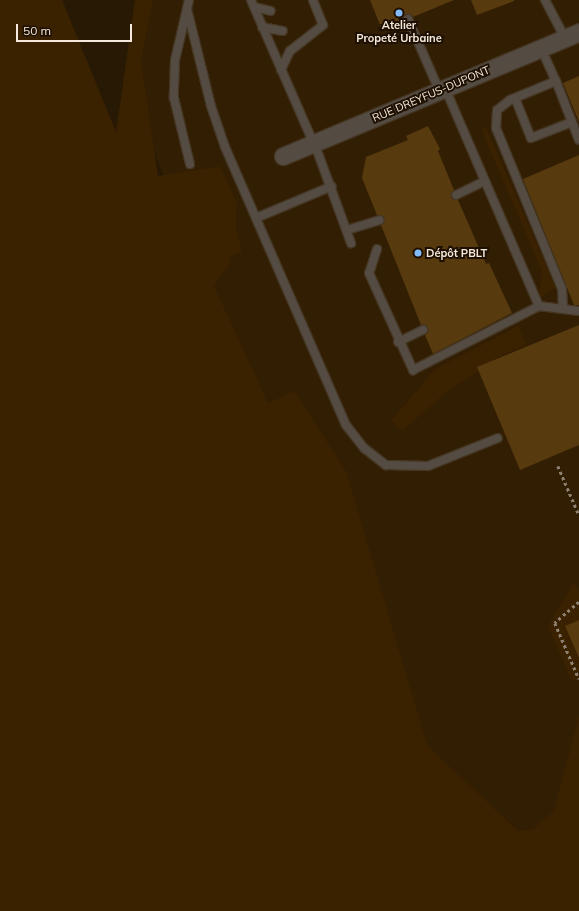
<!DOCTYPE html>
<meta charset="utf-8">
<style>
body{margin:0}
#map{position:relative;width:579px;height:911px;overflow:hidden;background:#281905;font-family:Mulish,sans-serif}
div>[style]{position:absolute}
.built>*{inset:0;background:#321e03}
.green>*{inset:0;background:#3a2100}
.building>*{inset:0;background:#583a0f}
.path>*{height:2.5px;margin-top:-1.25px;transform-origin:0;background:repeating-linear-gradient(90deg,#8e8171 0 3px,transparent 0 6px)}
.roads{filter:drop-shadow(1px 0 #453623) drop-shadow(-1px 0 #453623) drop-shadow(0 1px #453623) drop-shadow(0 -1px #453623)}
.lane>*{height:8px;margin:-4px;padding:0 4px;transform-origin:4px;border-radius:4px;background:#544c43}
.street>*{height:17px;margin:-8.5px;padding:0 8.5px;transform-origin:8.5px;border-radius:8.5px;background:#544c43}
.dots>*{width:11px;height:11px;translate:-50% -50%;box-sizing:border-box;border:2px solid #1e1000;border-radius:50%}
span{translate:-50% -50%;white-space:nowrap;text-align:center;line-height:1.15;-webkit-text-stroke:4px #1e1000;paint-order:stroke}
.poi-label{font-size:11px;color:#f4e9dc;font-weight:700}
.left{translate:0 -50%;text-align:left}
.street-label{font-size:11px;color:#f4e9dc}
.scale{position:absolute;left:16px;top:24px;width:116px;height:18px;box-sizing:border-box;border:2px solid #f4e9dc;border-top:0;padding-left:5px;font-size:12px;line-height:14px;white-space:nowrap;color:#f4e9dc;-webkit-text-stroke:3px #1e1000;paint-order:stroke}
</style>
<div id="map">
<div class="built">
<i style="clip-path:polygon(142px 0,579px 0,579px 911px,489px 911px,349px 539px,224px 329px,136px 105px)"></i>
</div>
<div class="green">
<i style="clip-path:polygon(0 0,62px 0,116px 132px,135px 0,153px 0,141px 61px,158px 176px,220px 166px,237px 203px,236px 229px,242px 252px,231px 256px,229px 265px,214px 286px,268px 403px,294px 391px,346px 471px,427px 745px,518px 831px,532px 830px,554px 811px,579px 716px,579px 911px,0 911px)"></i>
<i style="clip-path:polygon(486px 127px,556px 288px,542px 297px,539px 296px,542px 271px,481px 129px)"></i>
<i style="clip-path:polygon(518px 326px,527px 345px,502px 355px,444px 394px,403px 431px,391px 421px,435px 369px)"></i>
<i style="clip-path:polygon(574px 582px,579px 592px,579px 620px,565px 626px,579px 659px,579px 678px,572px 682px,548px 626px)"></i>
</div>
<div class="building">
<i style="clip-path:polygon(370px 0,454px 0,413px 17px,406px 14px,403px 21px,382px 30px)"></i>
<i style="clip-path:polygon(471px 0,514px 0,514px 1px,477px 15px)"></i>
<i style="clip-path:polygon(579px 76px,579px 122px,563px 83px)"></i>
<i style="clip-path:polygon(428px 126px,440px 149px,438px 151px,454px 190px,451px 197px,458px 200px,486px 264px,489px 263px,512px 313px,433px 354px,425px 335px,428px 328px,421px 325px,381px 225px,384px 218px,377px 215px,362px 178px,366px 157px,408px 140px,406px 136px)"></i>
<i style="clip-path:polygon(579px 155px,579px 305px,574px 305px,523px 179px)"></i>
<i style="clip-path:polygon(579px 325px,579px 445px,520px 470px,477px 367px)"></i>
<i style="clip-path:polygon(579px 620px,579px 658px,565px 626px)"></i>
</div>
<div class="path">
<i style="left:558px;top:466px;width:53px;rotate:66.8deg"></i>
<i style="left:579px;top:602px;width:32px;rotate:139deg"></i>
<i style="left:555px;top:623px;width:61px;rotate:66.8deg"></i>
</div>
<div class="roads">
<div class="lane">
<i style="left:189px;top:0;width:62px;rotate:103.1deg"></i>
<i style="left:175px;top:60px;width:38px;rotate:92deg"></i>
<i style="left:174px;top:98px;width:68px;rotate:76.4deg"></i>
<i style="left:251px;top:0;width:170px;rotate:66.4deg"></i>
<i style="left:319px;top:156px;width:93px;rotate:69.8deg"></i>
<i style="left:545px;top:0;width:43px;rotate:62.2deg"></i>
<i style="left:254px;top:7px;width:17px;rotate:13deg"></i>
<i style="left:187px;top:9px;width:100px;rotate:76.1deg"></i>
<i style="left:211px;top:106px;width:43px;rotate:71.1deg"></i>
<i style="left:225px;top:147px;width:303px;rotate:66.5deg"></i>
<i style="left:346px;top:425px;width:29px;rotate:52deg"></i>
<i style="left:364px;top:448px;width:28px;rotate:38deg"></i>
<i style="left:386px;top:465px;width:42px;rotate:1.4deg"></i>
<i style="left:428px;top:466px;width:75px;rotate:-21.8deg"></i>
<i style="left:408px;top:19px;width:77px;rotate:66.4deg"></i>
<i style="left:262px;top:27px;width:21px;rotate:11deg"></i>
<i style="left:541px;top:48px;width:36px;rotate:66deg"></i>
<i style="left:556px;top:81px;width:50px;rotate:157.6deg"></i>
<i style="left:510px;top:100px;width:16px;rotate:142deg"></i>
<i style="left:497px;top:110px;width:18px;rotate:93deg"></i>
<i style="left:496px;top:128px;width:174px;rotate:67.7deg"></i>
<i style="left:562px;top:289px;width:20px;rotate:87deg"></i>
<i style="left:281px;top:70px;width:21px;rotate:-65deg"></i>
<i style="left:290px;top:51px;width:42px;rotate:-38.2deg"></i>
<i style="left:323px;top:25px;width:27px;rotate:-112deg"></i>
<i style="left:556px;top:81px;width:63px;rotate:68.7deg"></i>
<i style="left:445px;top:88px;width:237px;rotate:66.7deg"></i>
<i style="left:515px;top:98px;width:43px;rotate:68.2deg"></i>
<i style="left:531px;top:138px;width:44px;rotate:-21.3deg"></i>
<i style="left:456px;top:195px;width:32px;rotate:-26deg"></i>
<i style="left:256px;top:218px;width:82px;rotate:-22.8deg"></i>
<i style="left:347px;top:230px;width:34px;rotate:-17deg"></i>
<i style="left:377px;top:249px;width:25px;rotate:108deg"></i>
<i style="left:369px;top:273px;width:107px;rotate:65.6deg"></i>
<i style="left:413px;top:370px;width:141px;rotate:-26.9deg"></i>
<i style="left:539px;top:306px;width:40px;rotate:7.1deg"></i>
<i style="left:398px;top:342px;width:28px;rotate:-26deg"></i>
</div>
<div class="street">
<i style="left:283px;top:156px;width:321px;rotate:-22.7deg"></i>
</div>
</div>
<div class="dots">
<i style="left:399px;top:13px;background:#83bcfb"></i>
<i style="left:418px;top:253px;background:#83bcfb"></i>
</div>
<div class="poi-label">
<span style="left:399px;top:32px">Atelier<br>Propeté Urbaine</span>
<span class="left" style="left:426px;top:253px">Dépôt PBLT</span>
</div>
<div class="street-label">
<span style="left:431px;top:94px;rotate:-23deg">RUE DREYFUS-DUPONT</span>
</div>
<div class="scale">50 m</div>
</div>
